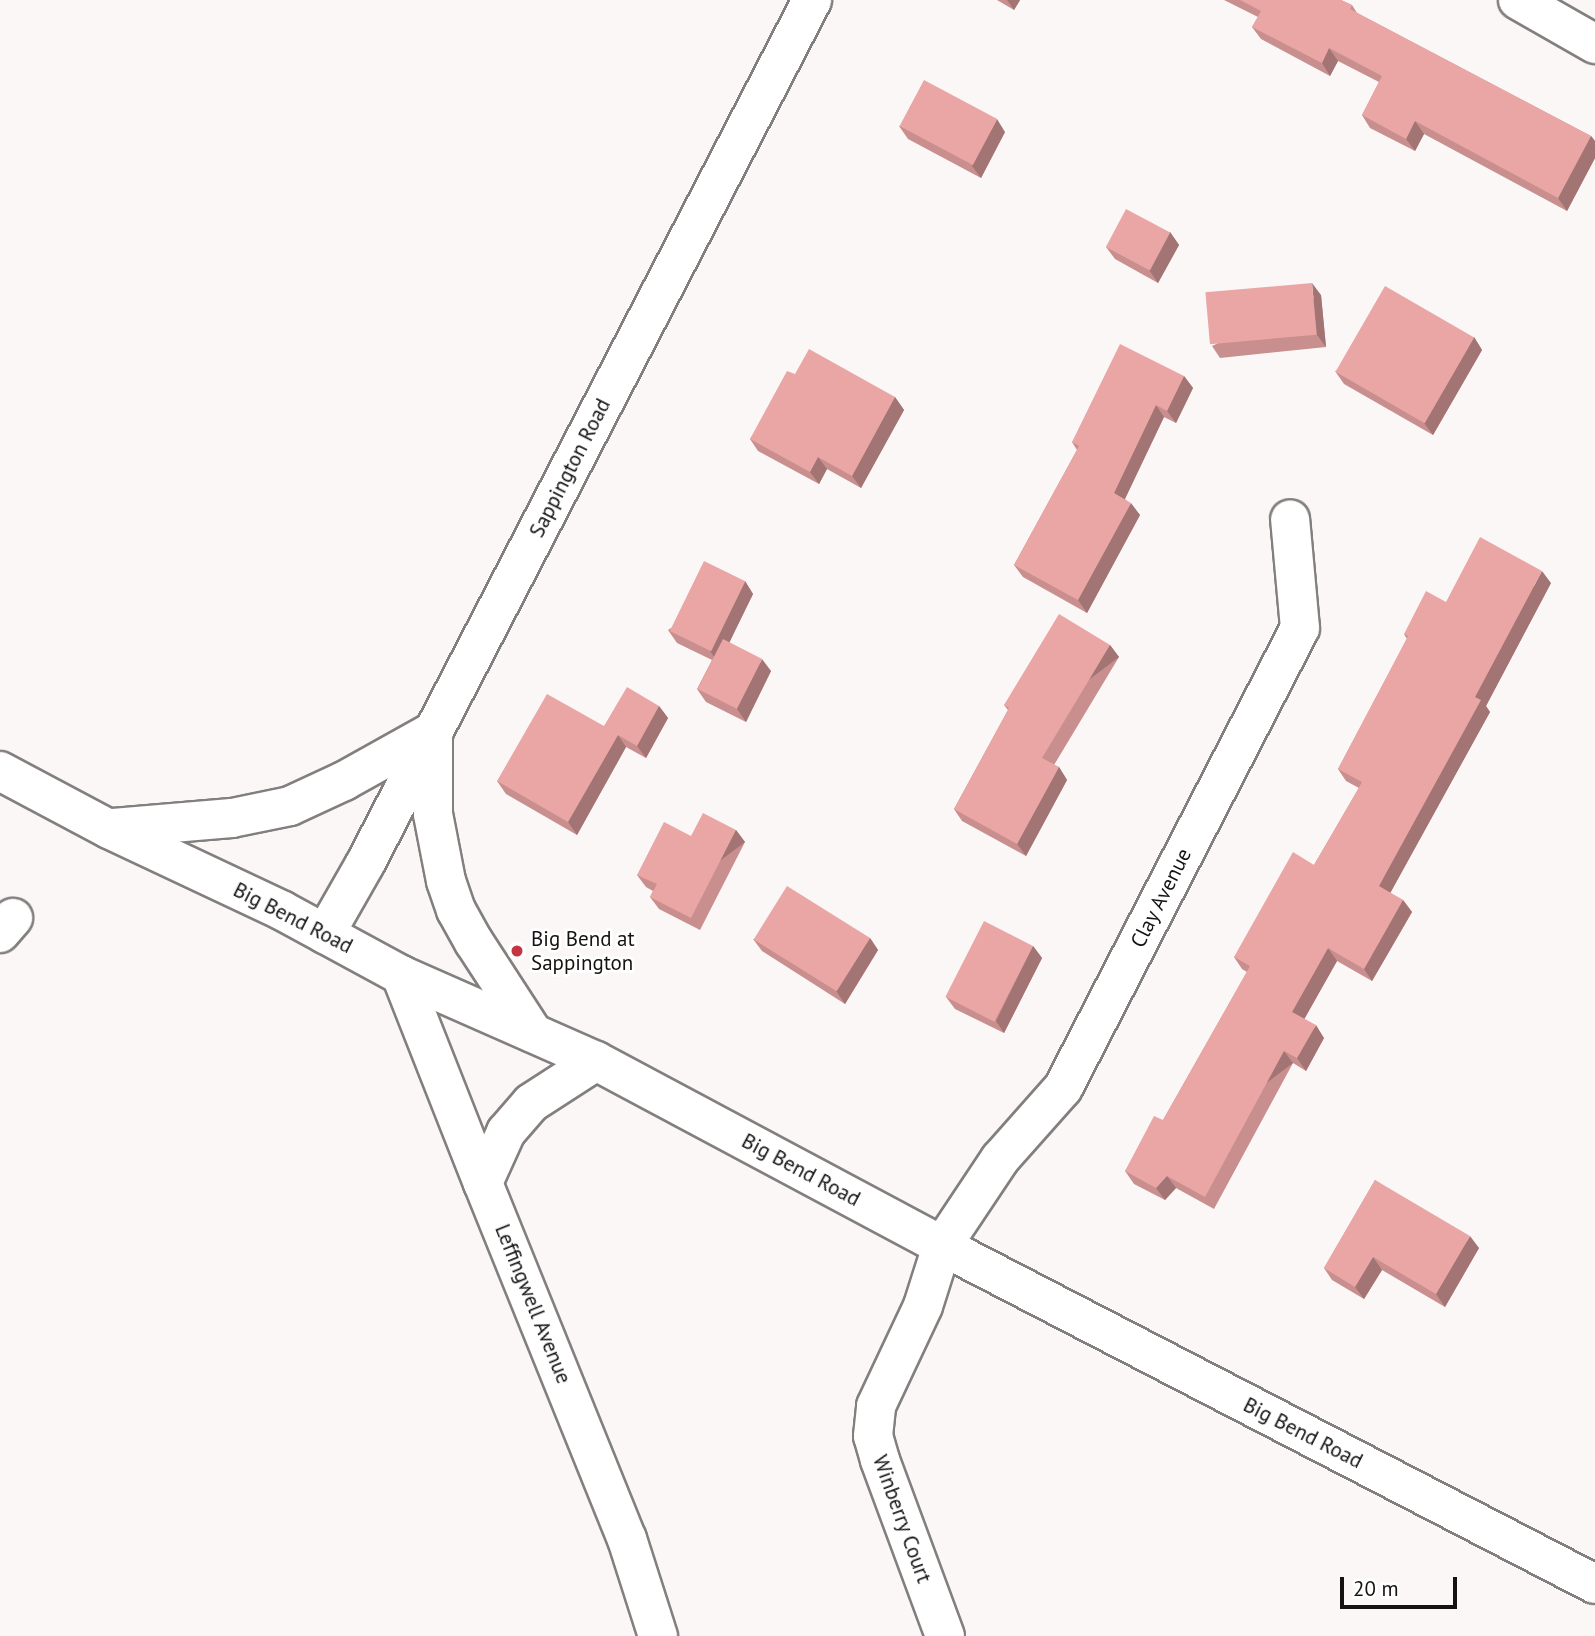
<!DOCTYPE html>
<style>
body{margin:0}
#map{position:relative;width:1595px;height:1636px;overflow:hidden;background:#fcf7f7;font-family:"PT Sans",sans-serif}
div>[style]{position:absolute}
.roads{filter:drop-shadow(2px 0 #837f7e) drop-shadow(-2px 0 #837f7e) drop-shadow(0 2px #837f7e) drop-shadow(0 -2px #837f7e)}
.street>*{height:38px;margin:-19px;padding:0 19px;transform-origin:19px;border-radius:19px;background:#fff}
.secondary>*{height:38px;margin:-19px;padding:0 19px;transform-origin:19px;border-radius:19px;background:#fff}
.wall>*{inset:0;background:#c88f8e}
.shaded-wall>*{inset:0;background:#a37474;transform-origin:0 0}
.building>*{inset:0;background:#e9a6a5;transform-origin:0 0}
.dots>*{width:19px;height:19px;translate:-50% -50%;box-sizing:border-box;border:4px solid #fff;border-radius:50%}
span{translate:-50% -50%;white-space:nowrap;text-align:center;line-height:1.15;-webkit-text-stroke:5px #fff;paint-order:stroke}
.street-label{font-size:21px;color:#141312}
.poi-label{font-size:21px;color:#141312}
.left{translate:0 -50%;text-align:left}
.scale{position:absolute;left:1340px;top:1577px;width:117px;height:32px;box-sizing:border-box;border:4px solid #141312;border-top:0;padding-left:9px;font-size:21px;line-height:24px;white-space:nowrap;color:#141312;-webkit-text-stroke:5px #fff;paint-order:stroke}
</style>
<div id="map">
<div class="roads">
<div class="street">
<i style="left:1518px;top:0;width:89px;rotate:29.7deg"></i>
<i style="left:0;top:933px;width:20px;rotate:-49deg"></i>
<i style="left:483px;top:1183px;width:384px;rotate:68deg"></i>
<i style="left:627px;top:1539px;width:102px;rotate:72.3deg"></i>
<i style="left:945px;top:1636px;width:188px;rotate:-110.3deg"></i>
<i style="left:880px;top:1460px;width:25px;rotate:-106deg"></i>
<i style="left:873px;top:1436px;width:30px;rotate:-84deg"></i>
<i style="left:876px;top:1406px;width:110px;rotate:-64.8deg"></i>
<i style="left:923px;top:1306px;width:63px;rotate:-72.4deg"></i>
<i style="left:942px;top:1246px;width:105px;rotate:-56.3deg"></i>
<i style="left:1000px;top:1159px;width:95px;rotate:-48.4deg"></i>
<i style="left:1063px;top:1088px;width:517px;rotate:-62.74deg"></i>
<i style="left:1300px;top:628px;width:109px;rotate:-95.2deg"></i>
</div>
<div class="secondary">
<i style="left:433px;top:739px;width:75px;rotate:90deg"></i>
<i style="left:433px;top:814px;width:68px;rotate:79deg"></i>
<i style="left:446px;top:881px;width:31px;rotate:71deg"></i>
<i style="left:456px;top:910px;width:37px;rotate:61deg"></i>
<i style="left:474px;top:942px;width:108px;rotate:57deg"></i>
<i style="left:0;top:771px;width:123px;rotate:28deg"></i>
<i style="left:109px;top:829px;width:192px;rotate:25.2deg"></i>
<i style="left:283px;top:911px;width:134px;rotate:28.5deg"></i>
<i style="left:401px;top:975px;width:213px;rotate:23.8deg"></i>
<i style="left:596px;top:1061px;width:392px;rotate:28.1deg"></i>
<i style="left:942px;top:1246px;width:735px;rotate:27.37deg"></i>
<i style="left:113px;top:828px;width:119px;rotate:-4.8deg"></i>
<i style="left:232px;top:818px;width:59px;rotate:-11.7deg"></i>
<i style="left:290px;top:806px;width:60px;rotate:-24.8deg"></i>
<i style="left:344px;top:781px;width:103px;rotate:-29.1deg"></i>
<i style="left:325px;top:934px;width:81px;rotate:-60.3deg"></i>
<i style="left:365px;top:864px;width:973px;rotate:-62.64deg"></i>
<i style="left:401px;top:975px;width:224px;rotate:68.5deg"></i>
<i style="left:483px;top:1183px;width:56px;rotate:-65.7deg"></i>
<i style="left:506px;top:1132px;width:38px;rotate:-49deg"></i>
<i style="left:531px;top:1103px;width:77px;rotate:-32.9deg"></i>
</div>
</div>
<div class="wall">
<i style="clip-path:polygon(997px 0,1020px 0,1014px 10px)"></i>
<i style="clip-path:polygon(1224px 0,1341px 0,1352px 5px,1357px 13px,1591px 136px,1595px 141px,1595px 158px,1567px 211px,1424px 134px,1415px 151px,1370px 128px,1362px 115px,1379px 82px,1338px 61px,1330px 76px,1261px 39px,1252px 27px,1258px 17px)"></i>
<i style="clip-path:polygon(899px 126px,1005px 132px,981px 178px,908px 139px)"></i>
<i style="clip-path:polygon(1170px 232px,1179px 245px,1158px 283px,1115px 259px,1106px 247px)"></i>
<i style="clip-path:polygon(1321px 295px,1326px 347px,1220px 358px,1212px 346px)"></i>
<i style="clip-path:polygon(1474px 337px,1482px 350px,1433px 435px,1344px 384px,1335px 371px)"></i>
<i style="clip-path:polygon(795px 374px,895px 397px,904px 410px,861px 488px,827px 469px,819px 484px,758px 451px,750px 439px)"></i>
<i style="clip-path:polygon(1184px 376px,1193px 388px,1176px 423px,1164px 417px,1125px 499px,1140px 515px,1087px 613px,1023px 577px,1014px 565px,1077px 450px,1072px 442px)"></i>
<i style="clip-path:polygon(745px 581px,753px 594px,729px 642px,771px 671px,746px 722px,706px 702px,697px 689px,712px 660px,677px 643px,668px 630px)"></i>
<i style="clip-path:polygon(1551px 583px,1486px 706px,1490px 712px,1390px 893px,1403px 900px,1412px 912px,1372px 981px,1337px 961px,1304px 1019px,1324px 1038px,1306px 1071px,1293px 1063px,1214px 1209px,1176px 1188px,1165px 1200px,1134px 1184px,1125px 1171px,1163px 1120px,1247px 972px,1242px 969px,1234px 957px,1314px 865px,1359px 788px,1346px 781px,1338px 769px,1407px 639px,1404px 634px,1446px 602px)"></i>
<i style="clip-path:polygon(1110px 645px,1119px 657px,1054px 765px,1059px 767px,1067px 780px,1026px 856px,962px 821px,954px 809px,1008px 710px,1004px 705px)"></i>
<i style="clip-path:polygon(659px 706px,668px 718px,646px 758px,626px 747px,577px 835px,506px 794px,497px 781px,604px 726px)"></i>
<i style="clip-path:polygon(736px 830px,745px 842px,700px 930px,659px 909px,650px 897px,653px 891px,646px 887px,637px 875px,691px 836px)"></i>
<i style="clip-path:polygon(870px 938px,878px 950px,845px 1004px,762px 951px,753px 939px)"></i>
<i style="clip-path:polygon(1033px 946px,1042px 958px,1004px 1033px,955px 1009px,946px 997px)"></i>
<i style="clip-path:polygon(1375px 1180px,1479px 1248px,1445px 1307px,1382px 1270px,1364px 1299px,1332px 1280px,1324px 1268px)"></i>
</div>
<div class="shaded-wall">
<i style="clip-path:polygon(1007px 0,1020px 0,1014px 10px)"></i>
<i style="clip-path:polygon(1329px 48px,1338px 61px,1330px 76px,1322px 63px)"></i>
<i style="clip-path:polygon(997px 119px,1005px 132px,981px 178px,972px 166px)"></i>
<i style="clip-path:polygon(1415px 121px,1424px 134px,1415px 151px,1406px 139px)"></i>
<i style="clip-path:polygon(1591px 136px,1595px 141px,1595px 158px,1567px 211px,1558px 198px)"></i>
<i style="clip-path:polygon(1170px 232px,1179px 245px,1158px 283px,1149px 270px)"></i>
<i style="clip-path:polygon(1312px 283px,1321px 295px,1326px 347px,1317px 335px)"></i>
<i style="clip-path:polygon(1474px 337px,1482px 350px,1433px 435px,1424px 423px)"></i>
<i style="clip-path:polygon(1184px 376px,1193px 388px,1176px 423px,1167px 411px)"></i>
<i style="clip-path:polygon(895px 397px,904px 410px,861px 488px,852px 476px)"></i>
<i style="clip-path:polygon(1156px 405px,1164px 417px,1122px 505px,1114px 493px)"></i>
<i style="clip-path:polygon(818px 457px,827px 469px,819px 484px,810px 472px)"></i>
<i style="clip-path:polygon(1131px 503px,1140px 515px,1087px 613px,1078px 600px)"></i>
<i style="clip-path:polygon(1542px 571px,1551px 583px,1486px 706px,1490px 712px,1387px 899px,1379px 886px,1475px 697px)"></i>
<i style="clip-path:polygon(745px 581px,753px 594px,719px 664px,710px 651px)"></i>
<i style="left:1110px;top:645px;width:15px;height:132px;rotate:53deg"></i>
<i style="clip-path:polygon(762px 659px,771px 671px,746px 722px,737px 709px)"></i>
<i style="clip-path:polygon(659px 706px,668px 718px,646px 758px,637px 746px)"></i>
<i style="clip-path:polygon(618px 735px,626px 747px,577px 835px,568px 822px)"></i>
<i style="clip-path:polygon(1059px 767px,1067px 780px,1026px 856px,1017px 844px)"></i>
<i style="left:736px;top:830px;width:15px;height:99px;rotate:53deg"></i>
<i style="clip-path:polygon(1403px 900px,1412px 912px,1372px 981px,1364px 969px)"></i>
<i style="clip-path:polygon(870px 938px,878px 950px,845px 1004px,836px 991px)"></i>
<i style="clip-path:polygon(1033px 946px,1042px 958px,1004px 1033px,996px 1021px)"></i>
<i style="clip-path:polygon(1328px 948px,1337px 961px,1301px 1025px,1292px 1012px)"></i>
<i style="clip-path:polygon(1316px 1025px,1324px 1038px,1306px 1071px,1297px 1058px)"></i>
<i style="left:1284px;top:1051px;width:15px;height:166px;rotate:53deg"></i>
<i style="clip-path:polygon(1167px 1176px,1176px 1188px,1165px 1200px,1156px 1188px)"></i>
<i style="clip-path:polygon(1470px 1236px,1479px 1248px,1445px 1307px,1436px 1294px)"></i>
<i style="clip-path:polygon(1373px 1257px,1382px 1270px,1364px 1299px,1355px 1287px)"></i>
</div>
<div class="building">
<i style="clip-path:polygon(1240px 0,1341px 0,1352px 5px,1350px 9px,1591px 136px,1558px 198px,1415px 121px,1406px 139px,1362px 115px,1382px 76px,1329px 48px,1322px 63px,1252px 27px,1261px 11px)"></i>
<i style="left:924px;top:80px;width:83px;height:52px;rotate:28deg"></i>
<i style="left:1126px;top:209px;width:50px;height:43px;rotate:28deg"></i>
<i style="left:1312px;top:283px;width:52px;height:107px;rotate:85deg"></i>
<i style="left:1385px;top:286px;width:103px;height:99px;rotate:30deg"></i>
<i style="clip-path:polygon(1120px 344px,1184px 376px,1167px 411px,1156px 405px,1114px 493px,1131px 503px,1078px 600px,1014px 565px,1079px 446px,1072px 442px)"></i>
<i style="clip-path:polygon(809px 349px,895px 397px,852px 476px,818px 457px,810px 472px,750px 439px,787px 371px,795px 374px)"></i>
<i style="clip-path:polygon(1480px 537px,1542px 571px,1475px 697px,1481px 700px,1379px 886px,1403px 900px,1364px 969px,1328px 948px,1292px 1012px,1316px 1025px,1297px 1058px,1284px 1051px,1205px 1197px,1167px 1176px,1156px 1188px,1125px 1171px,1154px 1116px,1163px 1120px,1250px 966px,1234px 957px,1293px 852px,1314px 865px,1362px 782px,1338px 769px,1408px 636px,1404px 634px,1426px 591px,1446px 602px)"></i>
<i style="left:704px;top:561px;width:46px;height:78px;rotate:26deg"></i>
<i style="clip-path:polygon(1059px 614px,1110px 645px,1042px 758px,1059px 767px,1017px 844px,954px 809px,1009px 708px,1004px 705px)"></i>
<i style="left:723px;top:639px;width:44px;height:56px;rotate:27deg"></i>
<i style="clip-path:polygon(627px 687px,659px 706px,637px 746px,618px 735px,568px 822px,497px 781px,547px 694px,604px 726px)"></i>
<i style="clip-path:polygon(703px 813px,736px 830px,691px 918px,650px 897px,657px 884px,637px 875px,664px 822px,691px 836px)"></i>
<i style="left:787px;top:886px;width:98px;height:63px;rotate:32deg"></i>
<i style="left:984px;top:921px;width:55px;height:85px;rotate:27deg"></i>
<i style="clip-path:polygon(1375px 1180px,1470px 1236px,1436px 1294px,1373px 1257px,1355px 1287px,1324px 1268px)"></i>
</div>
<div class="dots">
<i style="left:517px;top:951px;background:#c43443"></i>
</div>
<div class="street-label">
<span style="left:570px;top:468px;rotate:-63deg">Sappington Road</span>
<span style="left:1161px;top:898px;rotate:-63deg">Clay Avenue</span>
<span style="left:293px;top:918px;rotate:27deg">Big Bend Road</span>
<span style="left:801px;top:1170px;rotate:28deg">Big Bend Road</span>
<span style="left:533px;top:1304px;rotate:68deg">Leffingwell Avenue</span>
<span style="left:1303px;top:1433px;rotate:27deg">Big Bend Road</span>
<span style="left:902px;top:1519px;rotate:70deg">Winberry Court</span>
</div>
<div class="poi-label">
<span class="left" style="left:531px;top:951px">Big Bend at<br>Sappington</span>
</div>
<div class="scale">20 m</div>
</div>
